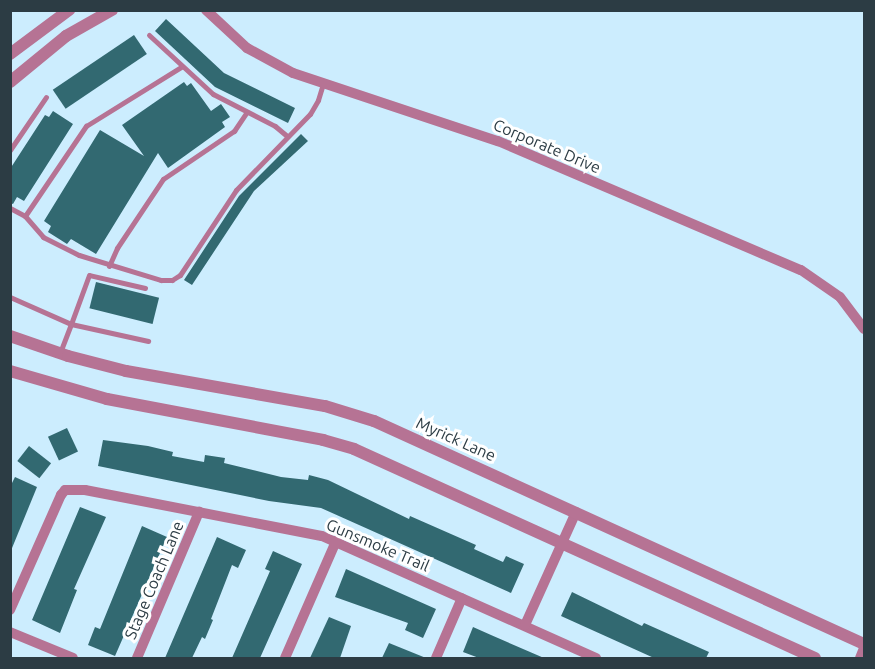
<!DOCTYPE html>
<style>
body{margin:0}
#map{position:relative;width:875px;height:669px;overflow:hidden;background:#ccedfe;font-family:Ubuntu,sans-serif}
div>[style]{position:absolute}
.building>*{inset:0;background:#326971;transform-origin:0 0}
.service>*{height:5px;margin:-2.5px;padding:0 2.5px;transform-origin:2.5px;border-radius:2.5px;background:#b67394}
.minor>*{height:10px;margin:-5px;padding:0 5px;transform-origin:5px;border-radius:5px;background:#b67394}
.tertiary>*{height:12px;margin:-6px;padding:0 6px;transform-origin:6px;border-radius:6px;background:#b67394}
span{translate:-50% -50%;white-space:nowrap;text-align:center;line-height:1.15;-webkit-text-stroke:6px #fff;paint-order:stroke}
.street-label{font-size:16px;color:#2c3c44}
.frame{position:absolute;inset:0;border:12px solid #2c3c44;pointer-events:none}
</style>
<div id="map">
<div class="building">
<i style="clip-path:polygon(166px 19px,224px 73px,295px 108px,288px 123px,215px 87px,155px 31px)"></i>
<i style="left:134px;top:35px;width:23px;height:98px;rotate:56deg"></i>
<i style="clip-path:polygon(184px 82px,187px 86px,191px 83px,211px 111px,221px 104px,230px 117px,222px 122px,225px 127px,168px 168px,158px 153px,96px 254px,71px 239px,67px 244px,48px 232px,51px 226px,44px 221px,100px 130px,144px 156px,122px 125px)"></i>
<i style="clip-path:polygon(53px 111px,73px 124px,24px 201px,17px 197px,13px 204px,10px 203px,10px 169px,45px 115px,49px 117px)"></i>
<i style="clip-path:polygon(301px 134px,308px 141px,254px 191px,192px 285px,184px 280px,239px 196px)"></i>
<i style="left:96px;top:282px;width:65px;height:27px;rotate:14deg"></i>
<i style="left:67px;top:428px;width:26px;height:21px;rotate:65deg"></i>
<i style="clip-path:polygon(103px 440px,148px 446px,173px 452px,172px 456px,204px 462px,205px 455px,225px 458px,224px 463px,281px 477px,308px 480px,309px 475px,328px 480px,409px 519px,410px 516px,476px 545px,474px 549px,503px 562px,506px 556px,524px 564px,511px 593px,321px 508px,269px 501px,98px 466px)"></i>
<i style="left:29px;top:446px;width:28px;height:19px;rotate:38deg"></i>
<i style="clip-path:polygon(15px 477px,37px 487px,10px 553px,10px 487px)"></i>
<i style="clip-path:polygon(80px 507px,106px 517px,74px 589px,77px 590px,60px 633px,32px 620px)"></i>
<i style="clip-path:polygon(142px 526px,167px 537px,115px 656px,88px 645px,95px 627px,100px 629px)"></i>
<i style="clip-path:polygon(217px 537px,246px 550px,238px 568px,232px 565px,211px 619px,213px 620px,205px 639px,202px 637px,192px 658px,165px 658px)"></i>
<i style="clip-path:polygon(273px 551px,302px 564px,260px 658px,232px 658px,270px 571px,265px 569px)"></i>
<i style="clip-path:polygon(346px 569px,436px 609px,423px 638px,405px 630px,408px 623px,335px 597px)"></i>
<i style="clip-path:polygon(572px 592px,642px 626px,644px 623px,709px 652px,706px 658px,654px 658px,561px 616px)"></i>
<i style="clip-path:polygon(329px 617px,351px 626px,340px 658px,310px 658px)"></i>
<i style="clip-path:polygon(473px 627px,491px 635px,544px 658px,479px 658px,463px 652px)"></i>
<i style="clip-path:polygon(389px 643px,426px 658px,382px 658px)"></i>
</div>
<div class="service">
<i style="left:149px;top:35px;width:87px;rotate:42.7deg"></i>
<i style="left:213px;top:94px;width:70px;rotate:27.3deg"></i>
<i style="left:275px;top:126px;width:16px;rotate:40deg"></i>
<i style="left:10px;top:150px;width:64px;rotate:-55.8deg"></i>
<i style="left:10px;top:208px;width:17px;rotate:28deg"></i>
<i style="left:25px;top:216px;width:28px;rotate:49deg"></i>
<i style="left:43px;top:237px;width:40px;rotate:26.6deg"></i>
<i style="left:79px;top:255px;width:86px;rotate:17deg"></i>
<i style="left:161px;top:280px;width:11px"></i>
<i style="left:172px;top:280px;width:9px;rotate:-32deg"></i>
<i style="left:180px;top:275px;width:102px;rotate:-56.6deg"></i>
<i style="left:236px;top:190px;width:106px;rotate:-45.8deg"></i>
<i style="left:310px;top:114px;width:16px;rotate:-60deg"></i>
<i style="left:318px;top:100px;width:17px;rotate:-73deg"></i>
<i style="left:25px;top:216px;width:109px;rotate:-55.9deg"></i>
<i style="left:86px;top:126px;width:112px;rotate:-31.8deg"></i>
<i style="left:109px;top:266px;width:20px;rotate:-66deg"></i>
<i style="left:117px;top:248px;width:83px;rotate:-56.3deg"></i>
<i style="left:163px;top:179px;width:86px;rotate:-34.1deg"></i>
<i style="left:234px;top:131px;width:23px;rotate:-56deg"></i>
<i style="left:145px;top:288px;width:57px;rotate:-166.9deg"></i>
<i style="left:89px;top:275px;width:52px;rotate:110.2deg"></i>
<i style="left:71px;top:324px;width:79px;rotate:12.4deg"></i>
<i style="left:10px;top:297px;width:67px;rotate:23.9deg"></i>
<i style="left:71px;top:324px;width:31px;rotate:111deg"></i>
</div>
<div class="minor">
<i style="left:206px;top:10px;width:56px;rotate:42.8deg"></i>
<i style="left:247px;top:48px;width:52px;rotate:28.5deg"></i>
<i style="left:293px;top:73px;width:216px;rotate:18.4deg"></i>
<i style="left:498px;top:141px;width:329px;rotate:23.1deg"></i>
<i style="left:801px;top:270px;width:47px;rotate:34.7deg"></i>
<i style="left:840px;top:297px;width:40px;rotate:53deg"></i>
<i style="left:10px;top:610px;width:126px;rotate:-66.1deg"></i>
<i style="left:61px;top:495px;width:6px;rotate:-51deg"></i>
<i style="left:65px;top:490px;width:20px"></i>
<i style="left:85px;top:490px;width:241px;rotate:11deg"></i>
<i style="left:322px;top:536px;width:300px;rotate:24deg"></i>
<i style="left:525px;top:625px;width:124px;rotate:-65.7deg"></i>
<i style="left:10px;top:632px;width:68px;rotate:22.4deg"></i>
<i style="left:137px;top:658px;width:159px;rotate:-67deg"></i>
<i style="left:285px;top:658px;width:128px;rotate:-66.4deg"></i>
<i style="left:436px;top:658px;width:65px;rotate:-66.6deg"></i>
<i style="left:860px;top:658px;width:11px;rotate:-68deg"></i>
</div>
<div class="tertiary">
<i style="left:10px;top:54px;width:74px;rotate:-36.7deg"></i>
<i style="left:10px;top:82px;width:72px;rotate:-39.4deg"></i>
<i style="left:66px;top:36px;width:53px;rotate:-29.5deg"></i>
<i style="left:10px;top:336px;width:61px;rotate:19deg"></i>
<i style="left:68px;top:356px;width:60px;rotate:14.5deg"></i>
<i style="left:126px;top:371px;width:202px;rotate:10deg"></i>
<i style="left:325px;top:406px;width:51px;rotate:17deg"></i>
<i style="left:374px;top:421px;width:538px;rotate:24.47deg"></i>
<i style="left:10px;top:371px;width:101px;rotate:16.1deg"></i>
<i style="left:107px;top:399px;width:220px;rotate:10.7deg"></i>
<i style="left:323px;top:440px;width:32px;rotate:16deg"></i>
<i style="left:354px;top:449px;width:506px;rotate:24.39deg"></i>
</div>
<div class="street-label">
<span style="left:547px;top:146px;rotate:23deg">Corporate Drive</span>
<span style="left:456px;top:439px;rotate:24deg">Myrick Lane</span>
<span style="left:378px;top:545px;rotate:23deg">Gunsmoke Trail</span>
<span style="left:154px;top:580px;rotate:-67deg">Stage Coach Lane</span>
</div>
<div class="frame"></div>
</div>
